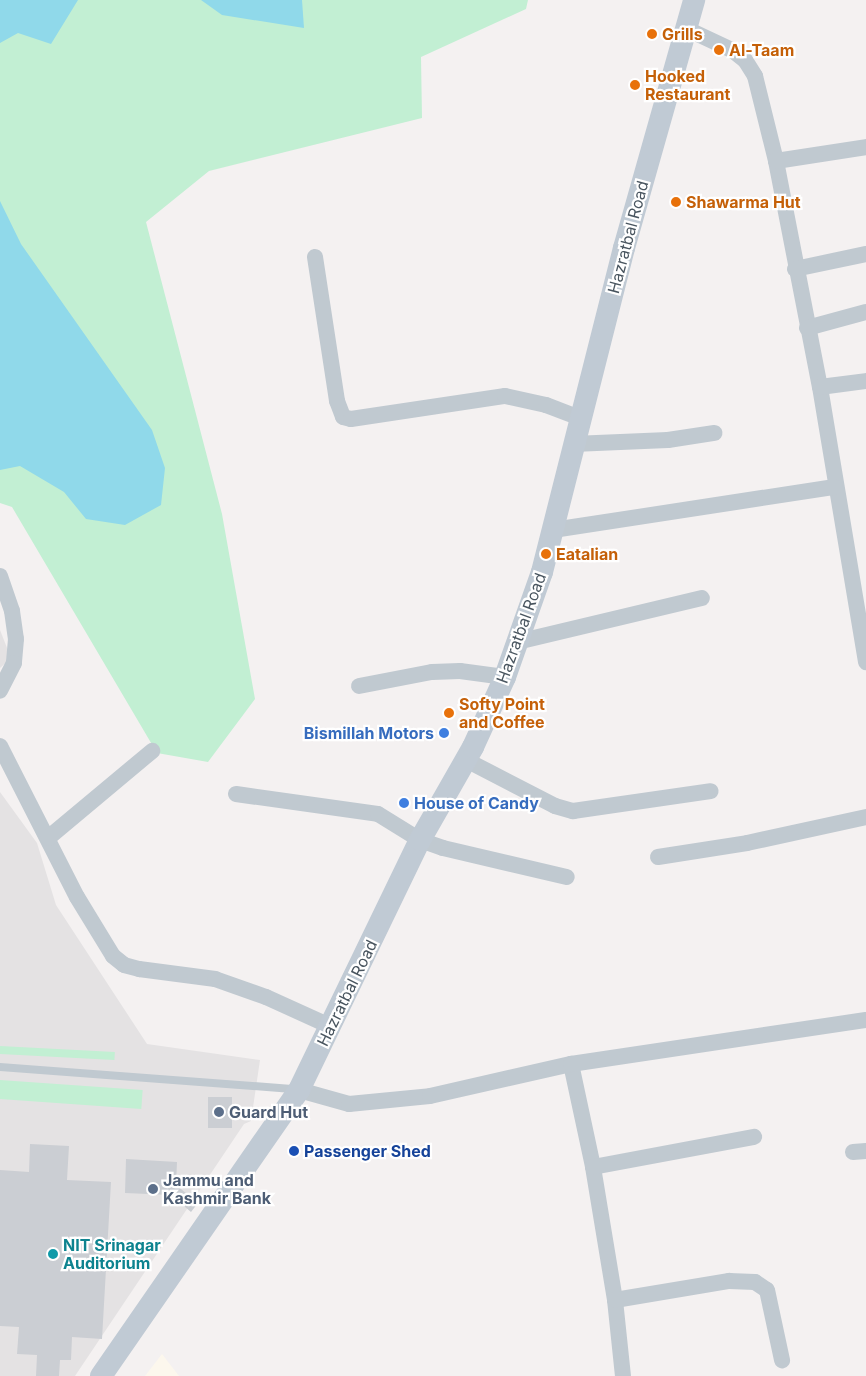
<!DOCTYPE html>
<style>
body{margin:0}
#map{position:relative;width:866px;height:1376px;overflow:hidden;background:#f4f1f1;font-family:Inter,sans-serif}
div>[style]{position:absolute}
.commercial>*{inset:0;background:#fcf7ed}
.education>*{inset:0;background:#e4e2e3}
.green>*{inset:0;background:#c2efd3;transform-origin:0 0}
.water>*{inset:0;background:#90d9ea}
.building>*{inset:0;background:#cbced3;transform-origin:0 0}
.service>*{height:8px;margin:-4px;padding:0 4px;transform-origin:4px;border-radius:4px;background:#c0c9d0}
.minor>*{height:16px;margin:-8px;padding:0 8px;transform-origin:8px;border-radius:8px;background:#c0c9d0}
.secondary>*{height:22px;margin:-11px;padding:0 11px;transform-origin:11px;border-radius:11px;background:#c0cad4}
.dots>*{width:14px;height:14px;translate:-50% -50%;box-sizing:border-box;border:2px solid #fff;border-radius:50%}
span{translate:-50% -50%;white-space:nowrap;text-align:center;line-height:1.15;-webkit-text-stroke:4.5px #fff;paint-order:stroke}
.food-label{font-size:16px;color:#c56008;font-weight:700}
.left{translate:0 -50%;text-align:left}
.street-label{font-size:16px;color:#49555f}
.shop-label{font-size:16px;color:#366cbe;font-weight:700}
.right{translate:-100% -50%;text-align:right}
.service-label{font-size:16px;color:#4e5e75;font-weight:700}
.transit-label{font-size:16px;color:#164399;font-weight:700}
.culture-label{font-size:16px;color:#0d838f;font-weight:700}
</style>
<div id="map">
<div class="commercial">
<i style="clip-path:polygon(162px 1354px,179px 1376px,145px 1376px)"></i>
</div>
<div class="education">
<i style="clip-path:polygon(0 630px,11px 658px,0 668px)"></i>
<i style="clip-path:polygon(0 792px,37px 843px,56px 905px,147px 1044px,260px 1060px,251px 1121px,244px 1124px,75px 1376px,0 1376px)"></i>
</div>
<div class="green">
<i style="clip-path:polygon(0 0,528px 0,526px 9px,421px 57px,422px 118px,209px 171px,146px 222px,222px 514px,255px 699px,208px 762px,157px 753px,12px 507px,0 503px)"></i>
<i style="left:0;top:1046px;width:115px;height:8px;rotate:3deg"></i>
<i style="left:0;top:1080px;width:143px;height:19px;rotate:4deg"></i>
</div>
<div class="water">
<i style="clip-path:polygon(0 0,78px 0,51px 44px,18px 33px,0 43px)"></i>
<i style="clip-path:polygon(201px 0,302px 0,304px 28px,222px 15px)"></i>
<i style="clip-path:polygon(0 201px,21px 244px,152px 430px,165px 468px,161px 505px,125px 525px,86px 519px,64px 492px,20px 466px,0 470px)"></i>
</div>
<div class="building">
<i style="left:208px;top:1097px;width:24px;height:31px"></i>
<i style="clip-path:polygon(30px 1144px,69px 1146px,67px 1180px,111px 1182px,102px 1339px,72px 1337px,71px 1360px,60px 1360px,59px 1376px,36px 1376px,37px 1355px,17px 1354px,19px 1327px,0 1326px,0 1170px,29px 1172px)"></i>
<i style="clip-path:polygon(126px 1159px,177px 1162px,176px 1185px,198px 1203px,191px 1212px,171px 1195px,125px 1193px)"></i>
</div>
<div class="service">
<i style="left:0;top:1067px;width:296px;rotate:4.3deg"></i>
</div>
<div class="minor">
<i style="left:687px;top:29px;width:50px;rotate:25deg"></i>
<i style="left:732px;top:50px;width:16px;rotate:38deg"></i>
<i style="left:745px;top:60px;width:19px;rotate:58deg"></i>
<i style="left:755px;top:76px;width:88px;rotate:76.1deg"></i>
<i style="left:776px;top:161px;width:230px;rotate:79deg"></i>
<i style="left:820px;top:387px;width:279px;rotate:80.5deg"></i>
<i style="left:776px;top:161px;width:91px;rotate:-8.8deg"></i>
<i style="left:315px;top:257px;width:146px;rotate:81.3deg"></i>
<i style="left:337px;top:401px;width:17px;rotate:69deg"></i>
<i style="left:343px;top:417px;width:8px;rotate:14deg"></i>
<i style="left:351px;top:419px;width:156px;rotate:-8.5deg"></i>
<i style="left:505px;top:396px;width:42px;rotate:12.4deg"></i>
<i style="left:546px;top:405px;width:36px;rotate:21deg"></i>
<i style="left:795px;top:269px;width:73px;rotate:-11.9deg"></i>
<i style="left:807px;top:328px;width:61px;rotate:-15.2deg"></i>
<i style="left:820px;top:387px;width:46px;rotate:-7.4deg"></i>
<i style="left:573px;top:444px;width:95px;rotate:-2.4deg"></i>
<i style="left:668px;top:440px;width:47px;rotate:-8.7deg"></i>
<i style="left:553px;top:530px;width:285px;rotate:-8.7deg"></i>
<i style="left:0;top:576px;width:37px;rotate:71deg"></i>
<i style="left:12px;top:611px;width:28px;rotate:82deg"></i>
<i style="left:16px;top:639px;width:24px;rotate:95deg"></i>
<i style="left:14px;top:663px;width:31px;rotate:117deg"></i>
<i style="left:517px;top:642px;width:190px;rotate:-13.4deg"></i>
<i style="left:359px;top:686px;width:74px;rotate:-10.9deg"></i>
<i style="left:432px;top:672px;width:28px;rotate:-2deg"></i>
<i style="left:460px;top:671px;width:45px;rotate:7.6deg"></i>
<i style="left:0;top:746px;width:169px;rotate:63deg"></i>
<i style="left:77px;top:897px;width:69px;rotate:58.6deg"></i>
<i style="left:113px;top:956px;width:14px;rotate:39deg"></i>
<i style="left:124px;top:965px;width:16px;rotate:15deg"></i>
<i style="left:139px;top:969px;width:77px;rotate:7.5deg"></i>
<i style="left:215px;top:979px;width:54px;rotate:19.4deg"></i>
<i style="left:266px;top:997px;width:70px;rotate:24.4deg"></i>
<i style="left:466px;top:760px;width:100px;rotate:27.3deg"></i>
<i style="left:555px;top:806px;width:19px;rotate:16deg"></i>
<i style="left:573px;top:811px;width:139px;rotate:-8.2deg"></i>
<i style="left:236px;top:794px;width:143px;rotate:8deg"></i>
<i style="left:378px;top:814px;width:49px;rotate:31.8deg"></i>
<i style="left:420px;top:840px;width:24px;rotate:19deg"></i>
<i style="left:443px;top:848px;width:127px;rotate:13.2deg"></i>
<i style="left:48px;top:838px;width:136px;rotate:-39.9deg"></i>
<i style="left:658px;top:857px;width:90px;rotate:-8.9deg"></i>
<i style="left:747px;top:843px;width:122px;rotate:-12.3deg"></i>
<i style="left:571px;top:1064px;width:105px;rotate:77.9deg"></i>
<i style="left:593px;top:1167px;width:135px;rotate:80.6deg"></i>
<i style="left:615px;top:1300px;width:76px;rotate:84deg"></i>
<i style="left:299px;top:1090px;width:52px;rotate:15.6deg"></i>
<i style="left:349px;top:1104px;width:81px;rotate:-5.6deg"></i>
<i style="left:430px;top:1096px;width:145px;rotate:-12.8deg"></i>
<i style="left:571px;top:1064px;width:298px;rotate:-8.5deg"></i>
<i style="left:853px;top:1152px;width:13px;rotate:-4deg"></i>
<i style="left:593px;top:1167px;width:164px;rotate:-10.6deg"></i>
<i style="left:615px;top:1300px;width:116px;rotate:-9.5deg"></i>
<i style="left:729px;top:1281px;width:26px;rotate:2deg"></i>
<i style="left:755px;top:1282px;width:14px;rotate:34deg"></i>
<i style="left:767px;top:1290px;width:72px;rotate:77.9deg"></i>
</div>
<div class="secondary">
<i style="left:101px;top:1376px;width:348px;rotate:-55.3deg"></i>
<i style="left:299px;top:1090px;width:278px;rotate:-64.2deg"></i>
<i style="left:420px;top:840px;width:107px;rotate:-60.3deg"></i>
<i style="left:473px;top:747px;width:77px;rotate:-65.4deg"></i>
<i style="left:505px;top:677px;width:111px;rotate:-70.6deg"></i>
<i style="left:542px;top:572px;width:334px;rotate:-75.8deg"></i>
<i style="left:624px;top:248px;width:258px;rotate:-74.2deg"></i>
</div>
<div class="dots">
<i style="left:652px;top:34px;background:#e8710a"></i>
<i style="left:719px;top:50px;background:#e8710a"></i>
<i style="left:635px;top:85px;background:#e8710a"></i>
<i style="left:676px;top:202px;background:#e8710a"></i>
<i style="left:546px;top:554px;background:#e8710a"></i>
<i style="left:449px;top:713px;background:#e8710a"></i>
<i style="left:444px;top:733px;background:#3f7fe0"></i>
<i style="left:404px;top:803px;background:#3f7fe0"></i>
<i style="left:219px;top:1112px;background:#5c6f8a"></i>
<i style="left:294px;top:1151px;background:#1a4fb4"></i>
<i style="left:153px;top:1189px;background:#5c6f8a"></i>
<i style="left:53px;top:1254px;background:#0f9aa8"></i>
</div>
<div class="food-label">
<span class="left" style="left:662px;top:34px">Grills</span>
<span class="left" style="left:729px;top:50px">Al-Taam</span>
<span class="left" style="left:645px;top:85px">Hooked<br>Restaurant</span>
<span class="left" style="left:686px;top:202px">Shawarma Hut</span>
<span class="left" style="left:556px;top:554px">Eatalian</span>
<span class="left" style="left:459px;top:713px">Softy Point<br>and Coffee</span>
</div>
<div class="street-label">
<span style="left:628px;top:237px;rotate:-75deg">Hazratbal Road</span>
<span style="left:521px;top:628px;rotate:-70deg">Hazratbal Road</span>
<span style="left:347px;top:993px;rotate:-64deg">Hazratbal Road</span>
</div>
<div class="shop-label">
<span class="right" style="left:434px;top:733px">Bismillah Motors</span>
<span class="left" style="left:414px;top:803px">House of Candy</span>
</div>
<div class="service-label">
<span class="left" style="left:229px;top:1112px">Guard Hut</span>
<span class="left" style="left:163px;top:1189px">Jammu and<br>Kashmir Bank</span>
</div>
<div class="transit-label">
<span class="left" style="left:304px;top:1151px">Passenger Shed</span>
</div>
<div class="culture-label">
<span class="left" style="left:63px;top:1254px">NIT Srinagar<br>Auditorium</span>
</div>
</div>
